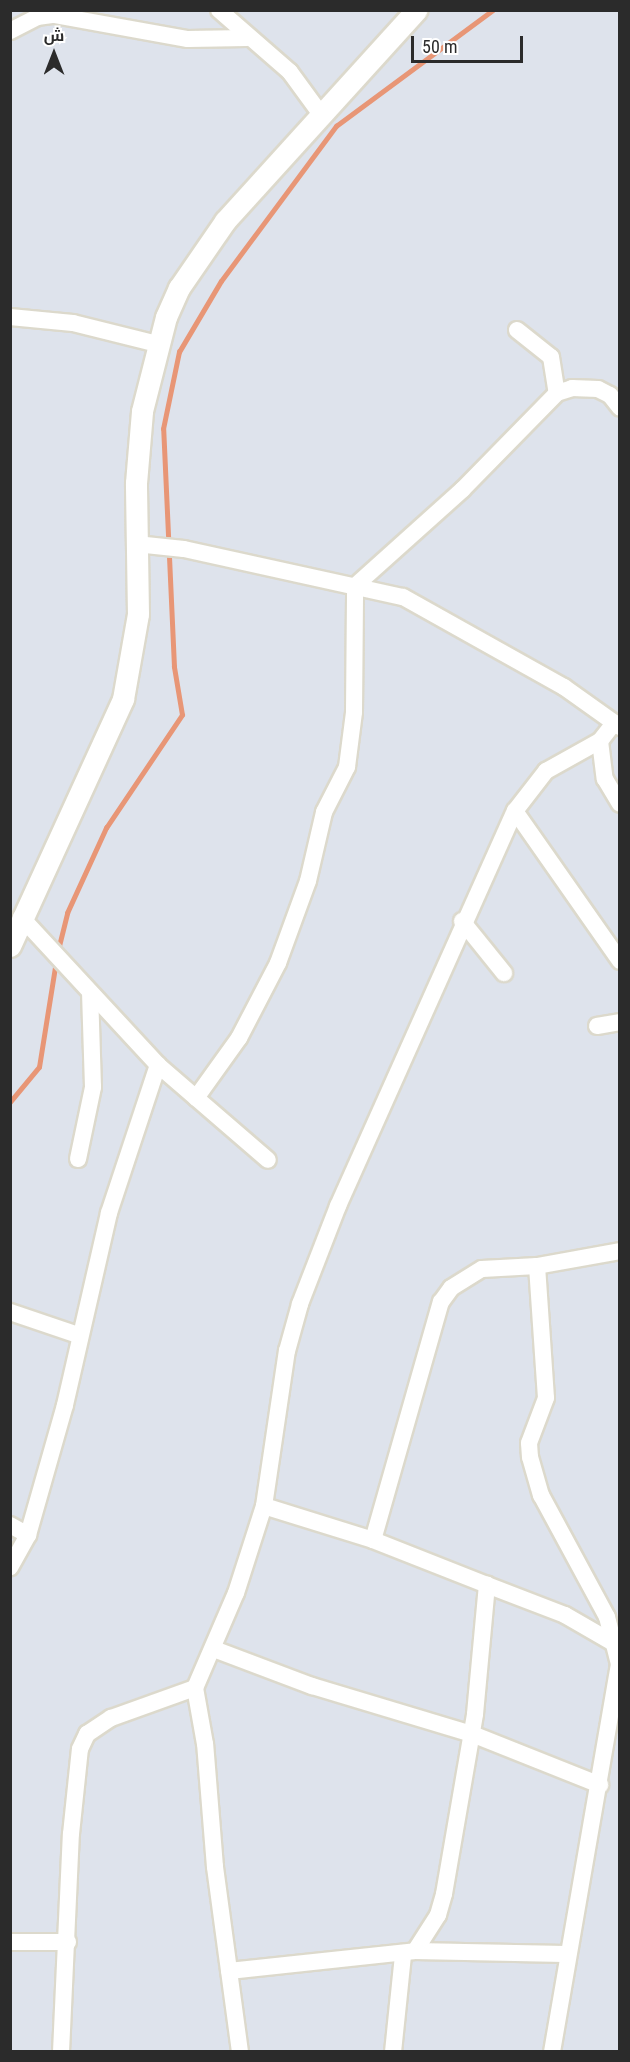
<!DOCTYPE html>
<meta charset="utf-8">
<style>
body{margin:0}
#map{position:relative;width:630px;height:2062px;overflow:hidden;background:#dee3ec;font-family:"Roboto Condensed",Cairo,sans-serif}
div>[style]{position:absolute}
.stream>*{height:4.5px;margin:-2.25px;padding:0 2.25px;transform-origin:2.25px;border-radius:2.25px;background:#e89676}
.roads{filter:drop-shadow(2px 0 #dcd9cc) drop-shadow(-2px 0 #dcd9cc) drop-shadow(0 2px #dcd9cc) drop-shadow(0 -2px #dcd9cc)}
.minor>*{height:16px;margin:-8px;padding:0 8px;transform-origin:8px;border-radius:8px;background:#fff}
.tertiary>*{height:21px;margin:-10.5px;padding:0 10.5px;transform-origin:10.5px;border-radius:10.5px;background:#fff}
span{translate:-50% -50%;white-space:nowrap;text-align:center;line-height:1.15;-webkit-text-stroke:4.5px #fff;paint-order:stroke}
.frame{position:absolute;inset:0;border:12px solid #2b2b2b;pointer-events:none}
.north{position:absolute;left:24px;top:24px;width:60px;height:60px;-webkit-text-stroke:4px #fff;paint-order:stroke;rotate:0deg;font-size:16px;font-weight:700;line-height:24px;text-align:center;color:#2b2b2b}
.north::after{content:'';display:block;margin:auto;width:21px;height:27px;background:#2b2b2b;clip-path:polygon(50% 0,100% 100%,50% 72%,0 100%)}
.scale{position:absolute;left:411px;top:36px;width:112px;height:27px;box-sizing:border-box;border:3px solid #2b2b2b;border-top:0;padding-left:8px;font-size:18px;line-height:21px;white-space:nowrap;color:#2b2b2b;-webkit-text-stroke:4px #fff;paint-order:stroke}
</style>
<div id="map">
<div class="stream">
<i style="left:58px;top:950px;width:38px;rotate:-76deg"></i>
<i style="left:67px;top:913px;width:94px;rotate:-65.4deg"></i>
<i style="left:106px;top:828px;width:136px;rotate:-56.1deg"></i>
<i style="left:182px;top:715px;width:49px;rotate:-99.5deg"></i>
<i style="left:174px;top:667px;width:238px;rotate:-92.6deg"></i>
<i style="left:163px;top:429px;width:79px;rotate:-78.3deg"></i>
<i style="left:179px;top:352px;width:82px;rotate:-59.4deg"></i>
<i style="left:221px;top:281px;width:193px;rotate:-53.4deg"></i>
<i style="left:336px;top:126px;width:195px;rotate:-36.5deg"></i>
<i style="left:10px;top:1102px;width:45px;rotate:-50.4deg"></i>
<i style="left:39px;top:1067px;width:107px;rotate:-80.9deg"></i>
</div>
<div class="roads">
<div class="minor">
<i style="left:219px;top:10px;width:94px;rotate:41.1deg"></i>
<i style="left:290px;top:72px;width:51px;rotate:53.8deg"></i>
<i style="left:10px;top:31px;width:30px;rotate:-27deg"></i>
<i style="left:37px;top:17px;width:17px;rotate:-7deg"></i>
<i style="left:54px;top:15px;width:136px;rotate:10.2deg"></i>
<i style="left:188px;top:39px;width:59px;rotate:-1deg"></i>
<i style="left:10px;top:317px;width:63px;rotate:5.4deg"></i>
<i style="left:73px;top:323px;width:87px;rotate:14deg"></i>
<i style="left:517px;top:330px;width:43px;rotate:38.5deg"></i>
<i style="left:551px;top:357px;width:36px;rotate:81deg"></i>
<i style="left:136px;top:544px;width:48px;rotate:5.9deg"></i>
<i style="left:184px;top:549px;width:224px;rotate:12.4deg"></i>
<i style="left:403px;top:597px;width:184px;rotate:29.2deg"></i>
<i style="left:564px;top:687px;width:69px;rotate:35.5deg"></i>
<i style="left:600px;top:741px;width:38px;rotate:83deg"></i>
<i style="left:605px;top:779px;width:29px;rotate:59deg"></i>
<i style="left:515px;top:811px;width:183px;rotate:55deg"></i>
<i style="left:21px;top:917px;width:202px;rotate:47.2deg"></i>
<i style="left:158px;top:1065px;width:145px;rotate:40.8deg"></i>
<i style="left:462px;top:921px;width:67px;rotate:51.1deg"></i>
<i style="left:597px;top:1026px;width:23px;rotate:-10deg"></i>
<i style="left:196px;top:1098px;width:74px;rotate:-54.4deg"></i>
<i style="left:239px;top:1038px;width:85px;rotate:-62.5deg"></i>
<i style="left:278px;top:963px;width:87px;rotate:-69.9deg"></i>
<i style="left:308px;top:881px;width:71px;rotate:-76.9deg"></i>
<i style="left:324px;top:812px;width:51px;rotate:-62.9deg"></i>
<i style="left:347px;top:767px;width:55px;rotate:-82.7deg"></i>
<i style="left:354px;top:712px;width:126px;rotate:-89.5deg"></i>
<i style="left:355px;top:586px;width:144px;rotate:-41.9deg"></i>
<i style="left:462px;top:490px;width:136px;rotate:-45.6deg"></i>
<i style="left:557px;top:393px;width:16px;rotate:-18deg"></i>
<i style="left:572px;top:388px;width:26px;rotate:2deg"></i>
<i style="left:598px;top:389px;width:13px;rotate:27deg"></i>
<i style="left:610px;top:395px;width:16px;rotate:52deg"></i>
<i style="left:78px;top:1159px;width:74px;rotate:-78.2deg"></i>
<i style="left:93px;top:1087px;width:94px;rotate:-91.8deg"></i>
<i style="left:537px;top:1266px;width:132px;rotate:86.1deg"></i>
<i style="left:546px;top:1398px;width:48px;rotate:110.7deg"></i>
<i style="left:529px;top:1443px;width:14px;rotate:86deg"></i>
<i style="left:530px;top:1457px;width:40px;rotate:74deg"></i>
<i style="left:541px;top:1495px;width:139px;rotate:61.6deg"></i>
<i style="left:607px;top:1617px;width:49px;rotate:75.7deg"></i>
<i style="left:619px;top:1664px;width:394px;rotate:99.8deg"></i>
<i style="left:10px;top:1312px;width:72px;rotate:18.7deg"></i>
<i style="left:264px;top:1506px;width:114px;rotate:17.3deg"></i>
<i style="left:373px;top:1540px;width:123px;rotate:21.5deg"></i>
<i style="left:10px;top:1525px;width:21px;rotate:29deg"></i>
<i style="left:28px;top:1535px;width:37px;rotate:119deg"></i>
<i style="left:28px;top:1535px;width:135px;rotate:-74.1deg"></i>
<i style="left:65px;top:1405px;width:197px;rotate:-77.1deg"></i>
<i style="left:109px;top:1213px;width:156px;rotate:-71.7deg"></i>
<i style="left:373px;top:1540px;width:248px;rotate:-74.1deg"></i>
<i style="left:441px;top:1302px;width:17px;rotate:-54deg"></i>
<i style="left:451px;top:1288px;width:36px;rotate:-32deg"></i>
<i style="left:482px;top:1269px;width:55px;rotate:-3.1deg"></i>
<i style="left:537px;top:1266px;width:84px;rotate:-10.2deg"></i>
<i style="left:214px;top:1649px;width:105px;rotate:20.7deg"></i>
<i style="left:312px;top:1686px;width:167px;rotate:16.7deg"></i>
<i style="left:472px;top:1734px;width:138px;rotate:21.7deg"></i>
<i style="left:10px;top:1942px;width:58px"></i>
<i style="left:415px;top:1951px;width:150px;rotate:1.1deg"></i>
<i style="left:229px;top:1971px;width:187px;rotate:-6.1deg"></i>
<i style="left:415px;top:1951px;width:43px;rotate:-57.4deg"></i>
<i style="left:438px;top:1915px;width:22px;rotate:-74deg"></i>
<i style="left:444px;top:1894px;width:183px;rotate:-80.2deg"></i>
<i style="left:475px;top:1714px;width:130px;rotate:-84.7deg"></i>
<i style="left:487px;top:1585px;width:84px;rotate:21deg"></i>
<i style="left:565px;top:1615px;width:60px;rotate:30deg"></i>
<i style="left:61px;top:2052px;width:218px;rotate:-87.4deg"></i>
<i style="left:71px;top:1834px;width:85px;rotate:-84deg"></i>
<i style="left:80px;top:1749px;width:17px;rotate:-65deg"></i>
<i style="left:87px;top:1734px;width:29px;rotate:-34deg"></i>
<i style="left:111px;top:1718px;width:89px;rotate:-19.7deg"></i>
<i style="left:240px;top:2052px;width:187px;rotate:-97.7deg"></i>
<i style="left:215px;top:1867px;width:123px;rotate:-94.6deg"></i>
<i style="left:205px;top:1744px;width:57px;rotate:-100.1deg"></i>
<i style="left:195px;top:1688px;width:103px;rotate:-66.7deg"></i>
<i style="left:236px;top:1593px;width:91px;rotate:-72.2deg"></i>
<i style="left:264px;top:1506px;width:157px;rotate:-81.6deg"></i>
<i style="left:287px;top:1351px;width:49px;rotate:-74.5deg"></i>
<i style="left:300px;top:1304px;width:105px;rotate:-68.8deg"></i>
<i style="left:338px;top:1206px;width:433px;rotate:-65.9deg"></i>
<i style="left:515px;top:811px;width:51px;rotate:-52.2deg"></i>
<i style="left:546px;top:771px;width:62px;rotate:-29.1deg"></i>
<i style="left:600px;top:741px;width:23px;rotate:-52deg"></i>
<i style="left:393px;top:2052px;width:98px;rotate:-84.1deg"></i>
</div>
<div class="tertiary">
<i style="left:10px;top:946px;width:272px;rotate:-65.4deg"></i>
<i style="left:123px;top:699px;width:86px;rotate:-80deg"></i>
<i style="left:138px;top:614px;width:131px;rotate:-90.9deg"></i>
<i style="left:136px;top:483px;width:72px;rotate:-85.2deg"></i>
<i style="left:142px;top:411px;width:97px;rotate:-75.7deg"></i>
<i style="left:166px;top:317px;width:32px;rotate:-66deg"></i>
<i style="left:179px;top:288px;width:81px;rotate:-55.5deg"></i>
<i style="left:225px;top:221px;width:285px;rotate:-47.8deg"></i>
</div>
</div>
<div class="frame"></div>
<div class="north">ش</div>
<div class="scale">50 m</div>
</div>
